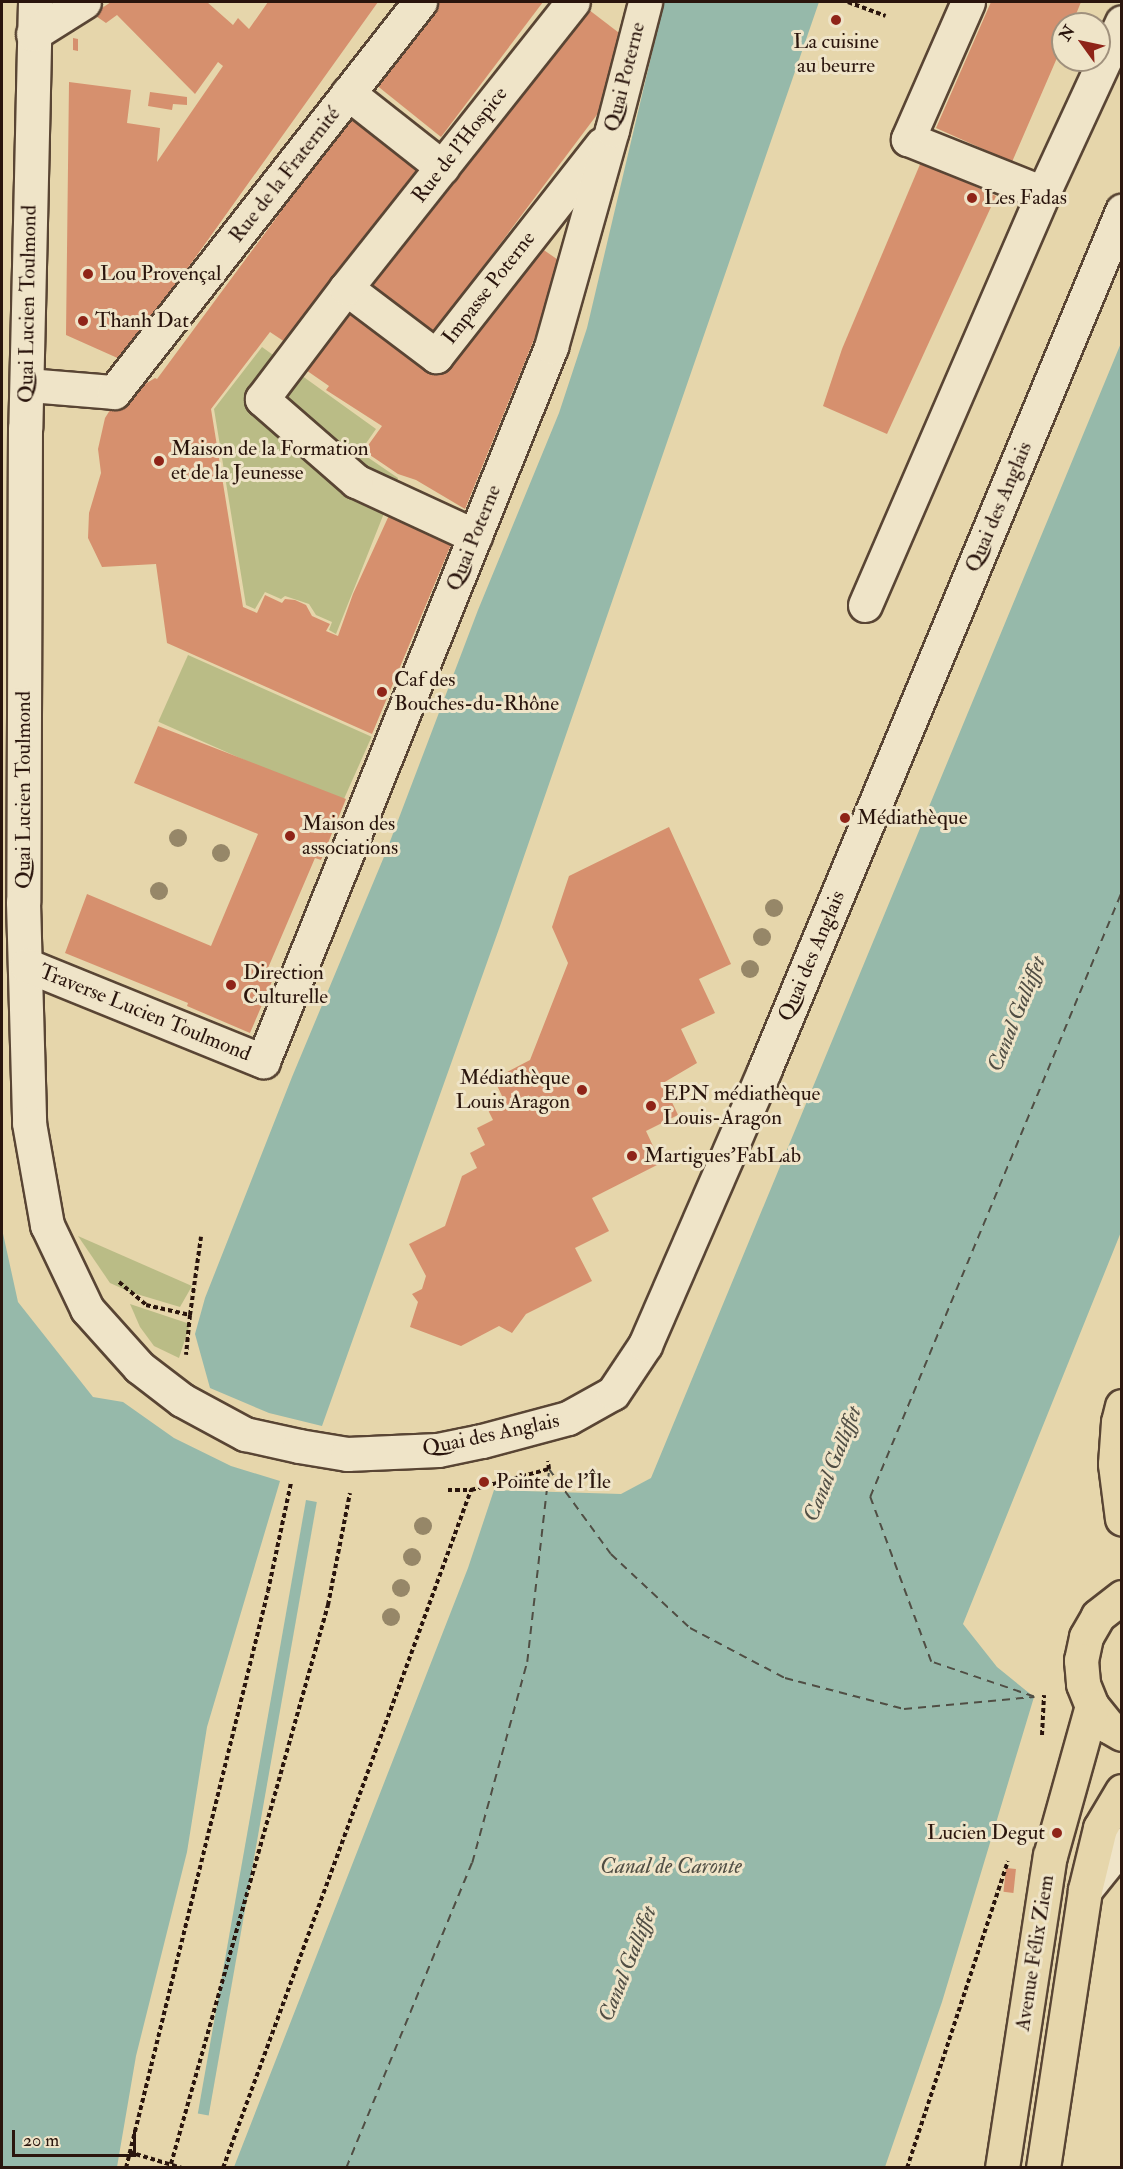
<!DOCTYPE html>
<meta charset="utf-8">
<style>
body{margin:0}
#map{position:relative;width:1123px;height:2169px;overflow:hidden;background:#e6d6ab;font-family:"IM FELL Double Pica",serif}
div>[style]{position:absolute}
.green>*{inset:0;background:#babc86;transform-origin:0 0}
.water>*{inset:0;background:#96b9aa;transform-origin:0 0}
.ferry>*{height:1.5px;margin-top:-0.75px;transform-origin:0;background:repeating-linear-gradient(90deg,#504e44 0 8px,transparent 0 14px)}
.building>*{inset:0;background:#d6906e;transform-origin:0 0}
.path>*{height:4px;margin-top:-2px;transform-origin:0;background:repeating-linear-gradient(90deg,#2a150d 0 4.5px,transparent 0 7.5px)}
.roads{filter:drop-shadow(2px 0 #594534) drop-shadow(-2px 0 #594534) drop-shadow(0 2px #594534) drop-shadow(0 -2px #594534)}
.minor>*{height:33px;margin:-16.5px;padding:0 16.5px;transform-origin:16.5px;border-radius:16.5px;background:#efe4c8}
.major>*{height:33px;margin:-16.5px;padding:0 16.5px;transform-origin:16.5px;border-radius:16.5px;background:#e6d6ab}
.trees>*{width:18px;height:18px;margin:-9px;border-radius:50%;background:#968768}
.dots>*{width:16px;height:16px;translate:-50% -50%;box-sizing:border-box;border:3px solid #efe4c8;border-radius:50%}
span{translate:-50% -50%;white-space:nowrap;text-align:center;line-height:1.15;-webkit-text-stroke:6px #efe4c8;paint-order:stroke}
.poi-label{font-size:21px;color:#2a150d}
.left{translate:0 -50%;text-align:left}
.right{translate:-100% -50%;text-align:right}
.street-label{font-size:21px;color:#2a150d}
.water-label{font-size:22px;color:#504e44;font-style:italic}
.frame{position:absolute;inset:0;border:3px solid #2a150d;pointer-events:none}
.north{position:absolute;left:1051px;top:12px;width:60px;height:60px;box-sizing:border-box;background:#efe4c8;border:2px solid #a0917d;border-radius:50%;rotate:303deg;font-size:16px;font-weight:700;line-height:24px;text-align:center;color:#2a150d}
.north::after{content:'';display:block;margin:auto;width:21px;height:27px;background:#8f2418;clip-path:polygon(50% 0,100% 100%,50% 72%,0 100%)}
.scale{position:absolute;left:12px;top:2130px;width:124px;height:27px;box-sizing:border-box;border:3px solid #2a150d;border-top:0;padding-left:8px;font-size:18px;line-height:21px;white-space:nowrap;color:#2a150d;-webkit-text-stroke:4px #efe4c8;paint-order:stroke}
</style>
<div id="map">
<div class="green">
<i style="clip-path:polygon(262px 347px,376px 429px,360px 452px,398px 478px,336px 634px,329px 630px,332px 622px,316px 615px,309px 604px,285px 596px,281px 599px,265px 592px,255px 609px,246px 605px,214px 409px)"></i>
<i style="left:188px;top:655px;width:201px;height:73px;rotate:24deg"></i>
<i style="clip-path:polygon(78px 1236px,192px 1286px,180px 1307px,130px 1292px,110px 1283px)"></i>
<i style="clip-path:polygon(130px 1304px,190px 1324px,179px 1358px,154px 1346px,140px 1327px)"></i>
</div>
<div class="water">
<i style="clip-path:polygon(664px 2px,819px 2px,500px 926px,322px 1426px,269px 1413px,210px 1388px,195px 1334px,205px 1298px,292px 1077px,386px 852px,478px 610px,559px 413px,587px 328px)"></i>
<i style="clip-path:polygon(1121px 343px,1121px 1232px,963px 1624px,997px 1667px,1034px 1697px,942px 2002px,885px 2167px,234px 2167px,468px 1568px,494px 1490px,621px 1494px,651px 1478px)"></i>
<i style="clip-path:polygon(2px 1229px,18px 1302px,93px 1397px,123px 1402px,174px 1438px,231px 1466px,280px 1481px,207px 1727px,187px 1852px,136px 2056px,117px 2167px,2px 2167px)"></i>
<i style="left:306px;top:1500px;width:11px;height:623px;rotate:10deg"></i>
</div>
<div class="ferry">
<i style="left:346px;top:2168px;width:330px;rotate:-67.6deg"></i>
<i style="left:472px;top:1863px;width:208px;rotate:-74.7deg"></i>
<i style="left:527px;top:1662px;width:194px;rotate:-83.5deg"></i>
<i style="left:549px;top:1469px;width:105px;rotate:53.9deg"></i>
<i style="left:611px;top:1554px;width:108px;rotate:43.1deg"></i>
<i style="left:690px;top:1628px;width:107px;rotate:27.8deg"></i>
<i style="left:785px;top:1678px;width:123px;rotate:14.6deg"></i>
<i style="left:904px;top:1709px;width:131px;rotate:-5.3deg"></i>
<i style="left:1034px;top:1697px;width:109px;rotate:-161.2deg"></i>
<i style="left:931px;top:1662px;width:176px;rotate:-110.3deg"></i>
<i style="left:870px;top:1497px;width:656px;rotate:-67.42deg"></i>
</div>
<div class="building">
<i style="clip-path:polygon(111px 2px,207px 2px,233px 25px,238px 18px,249px 29px,268px 2px,378px 2px,122px 360px,66px 335px,69px 82px,131px 90px,127px 123px,160px 128px,157px 162px,223px 66px,218px 62px,195px 94px,117px 15px,106px 23px,93px 14px)"></i>
<i style="clip-path:polygon(438px 2px,543px 2px,441px 137px,375px 84px)"></i>
<i style="clip-path:polygon(991px 2px,1081px 2px,1072px 24px,1063px 24px,1063px 44px,1012px 162px,936px 128px)"></i>
<i style="clip-path:polygon(580px 3px,627px 39px,617px 88px,425px 344px,357px 293px)"></i>
<i style="clip-path:polygon(73px 38px,78px 39px,78px 51px,73px 50px)"></i>
<i style="clip-path:polygon(150px 92px,187px 97px,187px 105px,173px 104px,172px 110px,148px 106px)"></i>
<i style="clip-path:polygon(356px 110px,423px 161px,288px 344px,270px 332px,211px 409px,243px 607px,257px 613px,265px 595px,282px 603px,285px 599px,295px 600px,306px 605px,312px 616px,330px 624px,326px 631px,338px 636px,353px 594px,391px 511px,453px 540px,372px 734px,167px 643px,156px 564px,102px 567px,88px 538px,89px 513px,101px 473px,98px 449px,105px 418px,112px 407px,129px 394px,155px 378px,157px 379px)"></i>
<i style="clip-path:polygon(921px 162px,996px 196px,887px 434px,823px 406px,842px 349px)"></i>
<i style="clip-path:polygon(535px 244px,567px 266px,550px 300px,465px 509px,416px 480px,398px 474px,364px 451px,382px 426px,326px 390px,329px 386px,303px 368px,348px 307px,437px 374px)"></i>
<i style="clip-path:polygon(158px 726px,346px 799px,321px 860px,315px 858px,268px 968px,276px 972px,250px 1033px,187px 1006px,188px 1003px,65px 953px,87px 894px,211px 946px,258px 834px,134px 783px)"></i>
<i style="clip-path:polygon(669px 827px,731px 964px,699px 979px,715px 1013px,681px 1029px,697px 1063px,663px 1083px,678px 1115px,646px 1131px,661px 1163px,592px 1198px,609px 1231px,575px 1248px,592px 1281px,526px 1314px,512px 1333px,499px 1326px,461px 1346px,410px 1327px,418px 1302px,412px 1294px,422px 1289px,426px 1276px,409px 1244px,445px 1226px,462px 1176px,477px 1168px,470px 1153px,485px 1145px,477px 1128px,493px 1120px,485px 1104px,502px 1096px,494px 1079px,530px 1060px,568px 963px,552px 927px,569px 876px)"></i>
<i style="left:1006px;top:1868px;width:10px;height:24px;rotate:6deg"></i>
</div>
<div class="path">
<i style="left:848px;top:2px;width:40px;rotate:20.2deg"></i>
<i style="left:119px;top:1282px;width:35px;rotate:40deg"></i>
<i style="left:146px;top:1305px;width:45px;rotate:12.8deg"></i>
<i style="left:190px;top:1315px;width:40px;rotate:95.7deg"></i>
<i style="left:190px;top:1315px;width:79px;rotate:-82deg"></i>
<i style="left:448px;top:1490px;width:23px"></i>
<i style="left:471px;top:1490px;width:81px;rotate:-15.1deg"></i>
<i style="left:549px;top:1469px;width:8px;rotate:-97deg"></i>
<i style="left:1042px;top:1735px;width:40px;rotate:-87.1deg"></i>
<i style="left:129px;top:2152px;width:55px;rotate:16.8deg"></i>
<i style="left:171px;top:2164px;width:581px;rotate:-74.31deg"></i>
<i style="left:328px;top:1605px;width:114px;rotate:-78.9deg"></i>
<i style="left:126px;top:2168px;width:594px;rotate:-76.17deg"></i>
<i style="left:268px;top:1591px;width:110px;rotate:-78deg"></i>
<i style="left:223px;top:2168px;width:722px;rotate:-69.91deg"></i>
<i style="left:907px;top:2168px;width:323px;rotate:-71.8deg"></i>
</div>
<div class="roads">
<div class="minor">
<i style="left:35px;top:2px;width:426px;rotate:91.3deg"></i>
<i style="left:25px;top:428px;width:474px;rotate:90.2deg"></i>
<i style="left:23px;top:902px;width:221px;rotate:88.4deg"></i>
<i style="left:29px;top:1123px;width:104px;rotate:80deg"></i>
<i style="left:47px;top:1225px;width:93px;rotate:64.5deg"></i>
<i style="left:87px;top:1309px;width:78px;rotate:48.1deg"></i>
<i style="left:139px;top:1367px;width:54px;rotate:37.5deg"></i>
<i style="left:182px;top:1400px;width:72px;rotate:28.4deg"></i>
<i style="left:245px;top:1434px;width:55px;rotate:12.5deg"></i>
<i style="left:299px;top:1446px;width:49px;rotate:9.5deg"></i>
<i style="left:347px;top:1454px;width:91px;rotate:-2.5deg"></i>
<i style="left:438px;top:1450px;width:45px;rotate:-11.6deg"></i>
<i style="left:482px;top:1441px;width:89px;rotate:-15deg"></i>
<i style="left:568px;top:1418px;width:51px;rotate:-29.1deg"></i>
<i style="left:613px;top:1393px;width:58px;rotate:-56.3deg"></i>
<i style="left:645px;top:1345px;width:299px;rotate:-66.5deg"></i>
<i style="left:764px;top:1071px;width:932px;rotate:-67.4deg"></i>
<i style="left:968px;top:2px;width:150px;rotate:113.7deg"></i>
<i style="left:908px;top:139px;width:145px;rotate:21.8deg"></i>
<i style="left:33px;top:34px;width:60px;rotate:-32.1deg"></i>
<i style="left:348px;top:93px;width:120px;rotate:38.2deg"></i>
<i style="left:346px;top:288px;width:113px;rotate:37.1deg"></i>
<i style="left:436px;top:356px;width:269px;rotate:-51.9deg"></i>
<i style="left:28px;top:385px;width:86px;rotate:4.7deg"></i>
<i style="left:114px;top:392px;width:496px;rotate:-51.9deg"></i>
<i style="left:475px;top:536px;width:131px;rotate:-155.2deg"></i>
<i style="left:356px;top:481px;width:125px;rotate:-138.9deg"></i>
<i style="left:262px;top:399px;width:139px;rotate:-52.9deg"></i>
<i style="left:346px;top:288px;width:365px;rotate:-51.6deg"></i>
<i style="left:865px;top:605px;width:449px;rotate:-66.6deg"></i>
<i style="left:1043px;top:193px;width:188px;rotate:-65.2deg"></i>
<i style="left:26px;top:965px;width:256px;rotate:22.1deg"></i>
<i style="left:263px;top:1061px;width:770px;rotate:-68.03deg"></i>
<i style="left:551px;top:347px;width:225px;rotate:-74.3deg"></i>
<i style="left:612px;top:130px;width:132px;rotate:-75.5deg"></i>
<i style="left:1085px;top:1890px;width:59px;rotate:-51.2deg"></i>
</div>
<div class="major">
<i style="left:1122px;top:1406px;width:16px;rotate:104deg"></i>
<i style="left:1118px;top:1422px;width:42px;rotate:94.1deg"></i>
<i style="left:1115px;top:1464px;width:55px;rotate:82.7deg"></i>
<i style="left:1122px;top:1597px;width:31px;rotate:142deg"></i>
<i style="left:1098px;top:1616px;width:24px;rotate:120deg"></i>
<i style="left:1086px;top:1637px;width:24px;rotate:102deg"></i>
<i style="left:1081px;top:1660px;width:24px;rotate:85deg"></i>
<i style="left:1083px;top:1684px;width:24px;rotate:68deg"></i>
<i style="left:1092px;top:1706px;width:26px;rotate:51deg"></i>
<i style="left:1108px;top:1726px;width:16px;rotate:30deg"></i>
<i style="left:1002px;top:2168px;width:316px;rotate:-81.3deg"></i>
<i style="left:1050px;top:1856px;width:156px;rotate:-74.4deg"></i>
<i style="left:1043px;top:2168px;width:281px;rotate:-81.4deg"></i>
<i style="left:1085px;top:1890px;width:64px;rotate:-76.4deg"></i>
<i style="left:1100px;top:1828px;width:43px;rotate:-59.3deg"></i>
</div>
</div>
<div class="trees">
<i style="left:178px;top:838px"></i>
<i style="left:221px;top:853px"></i>
<i style="left:159px;top:891px"></i>
<i style="left:774px;top:908px"></i>
<i style="left:762px;top:937px"></i>
<i style="left:750px;top:969px"></i>
<i style="left:423px;top:1526px"></i>
<i style="left:412px;top:1557px"></i>
<i style="left:401px;top:1588px"></i>
<i style="left:391px;top:1617px"></i>
</div>
<div class="dots">
<i style="left:836px;top:20px;background:#8f2418"></i>
<i style="left:972px;top:198px;background:#8f2418"></i>
<i style="left:88px;top:274px;background:#8f2418"></i>
<i style="left:83px;top:321px;background:#8f2418"></i>
<i style="left:159px;top:461px;background:#8f2418"></i>
<i style="left:382px;top:692px;background:#8f2418"></i>
<i style="left:845px;top:818px;background:#8f2418"></i>
<i style="left:290px;top:836px;background:#8f2418"></i>
<i style="left:231px;top:985px;background:#8f2418"></i>
<i style="left:582px;top:1090px;background:#8f2418"></i>
<i style="left:651px;top:1106px;background:#8f2418"></i>
<i style="left:632px;top:1156px;background:#8f2418"></i>
<i style="left:484px;top:1482px;background:#8f2418"></i>
<i style="left:1057px;top:1833px;background:#8f2418"></i>
</div>
<div class="poi-label">
<span style="left:836px;top:54px">La cuisine<br>au beurre</span>
<span class="left" style="left:984px;top:198px">Les Fadas</span>
<span class="left" style="left:100px;top:274px">Lou Provençal</span>
<span class="left" style="left:95px;top:321px">Thanh Dat</span>
<span class="left" style="left:171px;top:461px">Maison de la Formation<br>et de la Jeunesse</span>
<span class="left" style="left:394px;top:692px">Caf des<br>Bouches-du-Rhône</span>
<span class="left" style="left:857px;top:818px">Médiathèque</span>
<span class="left" style="left:302px;top:836px">Maison des<br>associations</span>
<span class="left" style="left:243px;top:985px">Direction<br>Culturelle</span>
<span class="right" style="left:570px;top:1090px">Médiathèque<br>Louis Aragon</span>
<span class="left" style="left:663px;top:1106px">EPN médiathèque<br>Louis-Aragon</span>
<span class="left" style="left:644px;top:1156px">Martigues'FabLab</span>
<span class="left" style="left:496px;top:1482px">Pointe de l'Île</span>
<span class="right" style="left:1045px;top:1833px">Lucien Degut</span>
</div>
<div class="street-label">
<span style="left:625px;top:77px;rotate:-76deg">Quai Poterne</span>
<span style="left:460px;top:145px;rotate:-52deg">Rue de l'Hospice</span>
<span style="left:285px;top:175px;rotate:-52deg">Rue de la Fraternité</span>
<span style="left:489px;top:288px;rotate:-52deg">Impasse Poterne</span>
<span style="left:28px;top:304px;rotate:-89deg">Quai Lucien Toulmond</span>
<span style="left:999px;top:507px;rotate:-67deg">Quai des Anglais</span>
<span style="left:474px;top:538px;rotate:-68deg">Quai Poterne</span>
<span style="left:24px;top:790px;rotate:-90deg">Quai Lucien Toulmond</span>
<span style="left:812px;top:956px;rotate:-67deg">Quai des Anglais</span>
<span style="left:145px;top:1013px;rotate:22deg">Traverse Lucien Toulmond</span>
<span style="left:491px;top:1435px;rotate:-12deg">Quai des Anglais</span>
<span style="left:1035px;top:1953px;rotate:-81deg">Avenue Félix Ziem</span>
</div>
<div class="water-label">
<span style="left:1017px;top:1014px;rotate:-68deg">Canal Galliffet</span>
<span style="left:833px;top:1464px;rotate:-68deg">Canal Galliffet</span>
<span style="left:671px;top:1867px">Canal de Caronte</span>
<span style="left:628px;top:1964px;rotate:-68deg">Canal Galliffet</span>
</div>
<div class="frame"></div>
<div class="north">N</div>
<div class="scale">20 m</div>
</div>
